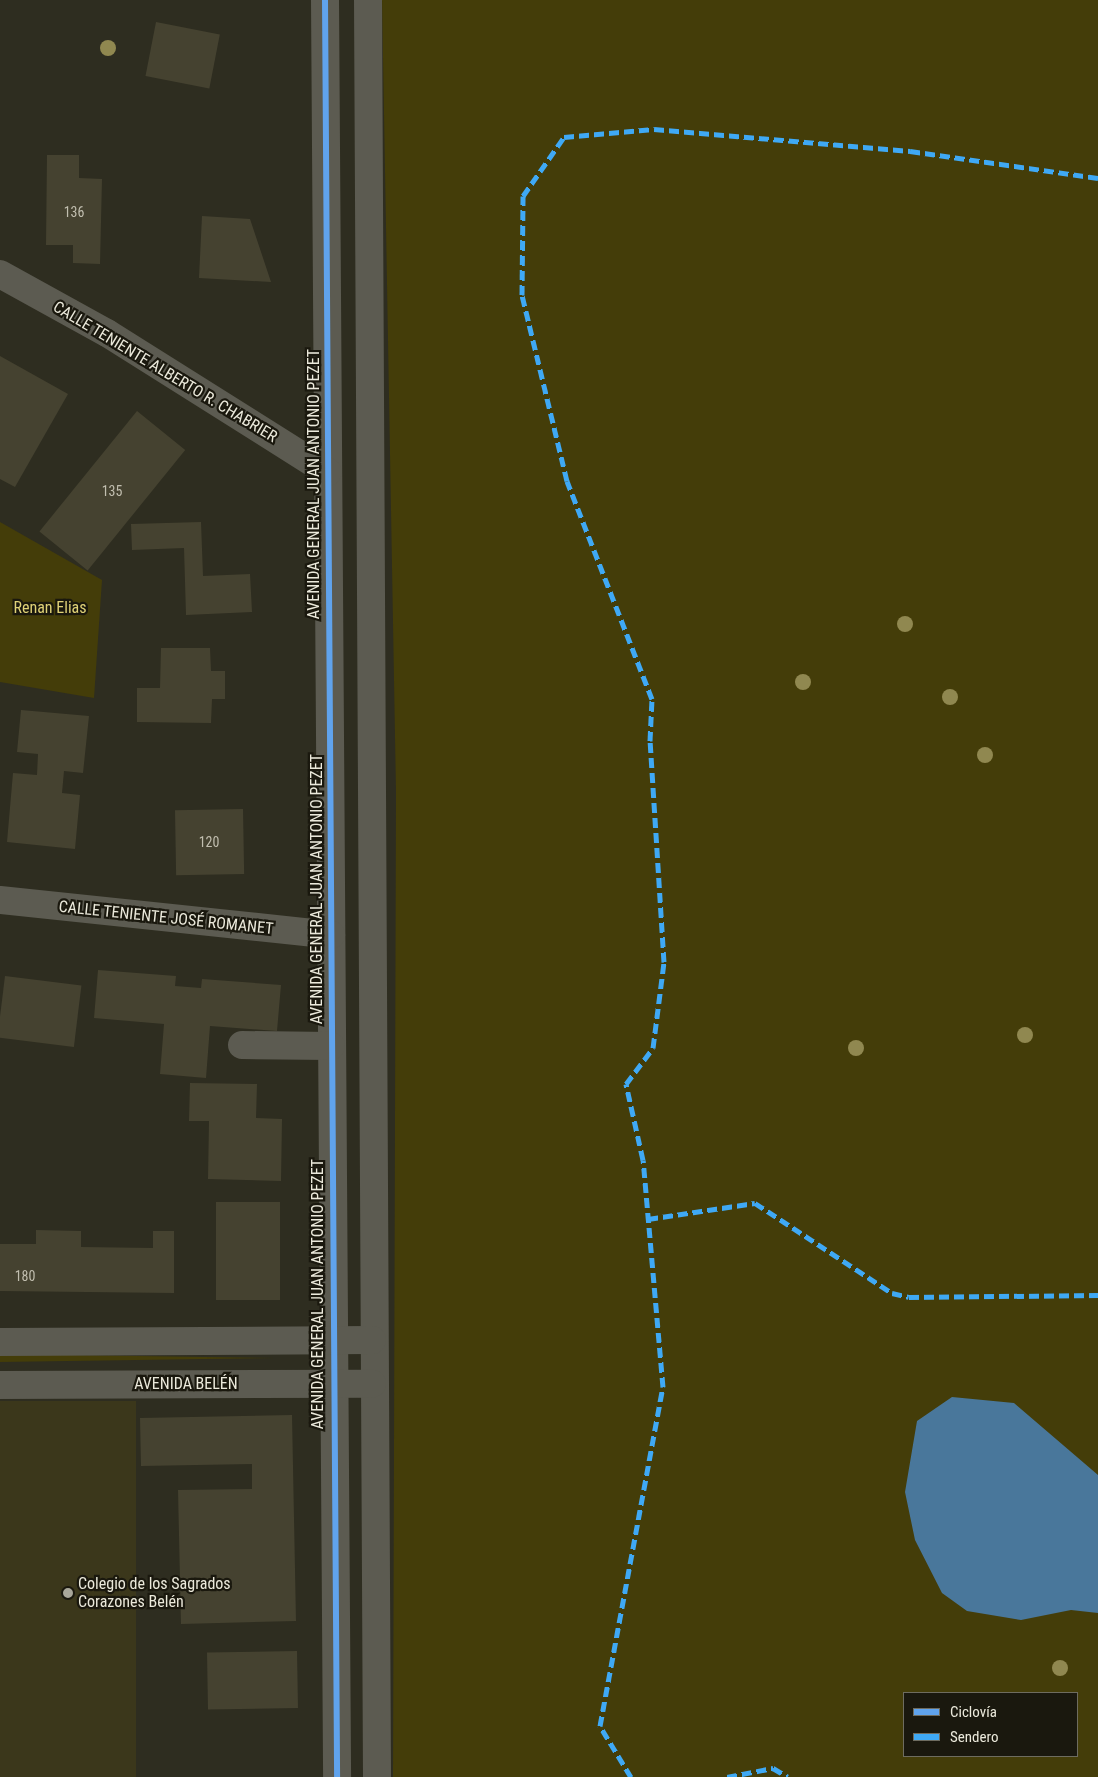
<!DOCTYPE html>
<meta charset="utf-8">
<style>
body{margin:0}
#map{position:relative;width:1098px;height:1777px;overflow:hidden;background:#2e2d20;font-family:"Roboto Condensed",sans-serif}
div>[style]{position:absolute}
.built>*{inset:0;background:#3b371b;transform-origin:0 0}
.green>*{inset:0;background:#443d09}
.water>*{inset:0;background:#49779b}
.building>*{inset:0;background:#454230;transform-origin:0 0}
.minor>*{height:28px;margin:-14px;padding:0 14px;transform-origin:14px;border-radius:14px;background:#5c5b51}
.quiet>*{height:5px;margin-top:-2.5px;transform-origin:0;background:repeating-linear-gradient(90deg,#3fa9f5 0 10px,transparent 0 15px)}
.cycleway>*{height:6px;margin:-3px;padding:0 3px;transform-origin:3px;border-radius:3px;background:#60a3ed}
.trees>*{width:16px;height:16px;margin:-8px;border-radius:50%;background:#908850}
.dots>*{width:14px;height:14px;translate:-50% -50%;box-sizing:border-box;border:2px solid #1a180e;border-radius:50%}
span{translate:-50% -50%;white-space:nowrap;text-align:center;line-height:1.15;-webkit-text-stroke:4.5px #1a180e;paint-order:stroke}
.number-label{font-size:14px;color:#c2bfb0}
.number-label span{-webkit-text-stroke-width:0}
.street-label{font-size:16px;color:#ebe9db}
.park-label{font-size:16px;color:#e0d277}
.poi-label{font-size:16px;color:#ebe9db}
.left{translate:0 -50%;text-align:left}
.legend{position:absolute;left:903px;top:1692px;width:175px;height:65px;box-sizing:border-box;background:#1a180e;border:1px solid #6e6c60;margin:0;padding:6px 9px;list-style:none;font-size:15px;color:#ebe9db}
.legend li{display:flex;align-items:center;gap:10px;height:25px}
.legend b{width:25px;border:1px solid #6e6c60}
</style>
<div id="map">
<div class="built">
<i style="left:136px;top:1401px;width:376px;height:136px;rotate:90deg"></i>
</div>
<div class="green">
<i style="clip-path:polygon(evenodd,382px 0,1098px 0,1098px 1777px,393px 1777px,396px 792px,382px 0,904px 1693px,1077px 1693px,1077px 1756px,904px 1756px,904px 1693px)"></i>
<i style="clip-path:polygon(0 522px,102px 580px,94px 698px,0 682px)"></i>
<i style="clip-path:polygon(0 1354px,275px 1358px,0 1362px)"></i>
</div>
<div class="water">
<i style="clip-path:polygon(952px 1397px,1014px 1403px,1098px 1475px,1098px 1613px,1071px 1610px,1021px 1620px,967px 1611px,942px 1593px,915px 1540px,905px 1492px,917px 1421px)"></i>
</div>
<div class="building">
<i style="left:156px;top:22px;width:65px;height:55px;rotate:11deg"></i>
<i style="clip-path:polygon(47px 155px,79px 155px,79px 178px,102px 179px,100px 264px,73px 263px,73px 245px,46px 245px)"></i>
<i style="clip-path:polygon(202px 216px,250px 219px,271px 282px,199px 278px)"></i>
<i style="clip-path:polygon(0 356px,68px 394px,15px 487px,0 479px)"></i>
<i style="left:137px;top:411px;width:62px;height:155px;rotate:39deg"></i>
<i style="clip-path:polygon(201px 522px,203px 576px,250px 574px,252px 612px,186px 615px,184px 548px,132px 550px,131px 524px)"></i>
<i style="clip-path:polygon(161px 648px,210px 648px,211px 671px,225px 671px,225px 699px,212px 699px,211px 723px,137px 722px,137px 688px,160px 688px)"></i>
<i style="clip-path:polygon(21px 710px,89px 716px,83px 773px,64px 771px,62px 793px,80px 795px,75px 849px,7px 842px,13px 773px,37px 775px,38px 754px,17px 752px)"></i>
<i style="left:243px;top:809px;width:65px;height:68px;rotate:89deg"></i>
<i style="clip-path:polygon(98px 970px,176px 976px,175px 986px,201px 988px,202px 979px,281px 985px,277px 1031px,210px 1026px,206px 1078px,160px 1074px,164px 1024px,94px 1018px)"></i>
<i style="left:5px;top:976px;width:77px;height:62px;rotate:7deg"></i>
<i style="clip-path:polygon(190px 1083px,257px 1084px,256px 1118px,282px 1119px,281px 1181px,208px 1179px,209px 1121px,189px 1121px)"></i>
<i style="left:216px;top:1202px;width:64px;height:98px"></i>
<i style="clip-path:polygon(36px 1230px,81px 1231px,81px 1247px,153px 1248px,153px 1231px,174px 1231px,174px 1293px,0 1291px,0 1244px,36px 1244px)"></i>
<i style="clip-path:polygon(292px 1415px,296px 1621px,181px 1624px,178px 1490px,252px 1489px,252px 1464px,141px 1466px,140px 1418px)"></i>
<i style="left:297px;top:1651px;width:57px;height:90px;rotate:89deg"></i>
</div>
<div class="minor">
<i style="left:325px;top:0;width:1777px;rotate:89.61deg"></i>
<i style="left:368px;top:0;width:1777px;rotate:89.71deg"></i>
<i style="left:0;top:274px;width:122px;rotate:28.9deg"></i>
<i style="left:107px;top:333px;width:261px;rotate:32.2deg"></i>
<i style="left:0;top:900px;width:333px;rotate:6deg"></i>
<i style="left:242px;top:1045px;width:89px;rotate:0.6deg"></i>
<i style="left:0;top:1342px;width:372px;rotate:-0.3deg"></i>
<i style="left:0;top:1385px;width:372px;rotate:-0.2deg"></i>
</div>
<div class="quiet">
<i style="left:648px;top:1219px;width:108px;rotate:-8.5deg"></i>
<i style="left:755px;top:1203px;width:164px;rotate:33.3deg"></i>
<i style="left:892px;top:1293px;width:17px;rotate:13deg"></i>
<i style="left:909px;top:1297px;width:189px;rotate:-0.6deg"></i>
<i style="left:631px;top:1777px;width:60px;rotate:-121.3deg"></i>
<i style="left:600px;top:1726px;width:345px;rotate:-79.5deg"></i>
<i style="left:663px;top:1387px;width:228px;rotate:-95deg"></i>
<i style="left:643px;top:1160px;width:78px;rotate:-102.6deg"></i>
<i style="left:626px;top:1084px;width:45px;rotate:-53.1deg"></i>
<i style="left:653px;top:1048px;width:87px;rotate:-82.7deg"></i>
<i style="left:664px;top:962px;width:221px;rotate:-93.6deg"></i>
<i style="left:650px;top:741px;width:42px;rotate:-87.3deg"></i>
<i style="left:652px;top:699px;width:234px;rotate:-111.3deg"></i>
<i style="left:567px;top:481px;width:191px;rotate:-103.6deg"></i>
<i style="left:522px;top:295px;width:99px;rotate:-89.4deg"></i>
<i style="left:523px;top:196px;width:72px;rotate:-55.2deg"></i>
<i style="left:564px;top:137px;width:90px;rotate:-5.1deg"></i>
<i style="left:654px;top:129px;width:257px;rotate:4.9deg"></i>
<i style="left:910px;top:151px;width:190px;rotate:8.2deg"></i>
<i style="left:727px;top:1777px;width:47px;rotate:-11.1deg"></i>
<i style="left:773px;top:1768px;width:17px;rotate:31deg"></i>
</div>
<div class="cycleway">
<i style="left:325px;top:0;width:1777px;rotate:89.61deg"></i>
</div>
<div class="trees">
<i style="left:108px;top:48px"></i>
<i style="left:905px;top:624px"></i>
<i style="left:803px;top:682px"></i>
<i style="left:950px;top:697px"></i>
<i style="left:985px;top:755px"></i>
<i style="left:1025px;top:1035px"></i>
<i style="left:856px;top:1048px"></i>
<i style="left:1060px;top:1668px"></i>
</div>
<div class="dots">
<i style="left:68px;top:1593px;background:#a9a79a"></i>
</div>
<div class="number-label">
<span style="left:74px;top:212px">136</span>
<span style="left:112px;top:491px">135</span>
<span style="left:209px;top:842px">120</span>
<span style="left:25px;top:1276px">180</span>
</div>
<div class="street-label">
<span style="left:165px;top:372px;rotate:31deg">CALLE TENIENTE ALBERTO R. CHABRIER</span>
<span style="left:314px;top:484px;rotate:-90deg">AVENIDA GENERAL JUAN ANTONIO PEZET</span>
<span style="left:317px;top:889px;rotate:-90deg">AVENIDA GENERAL JUAN ANTONIO PEZET</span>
<span style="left:166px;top:918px;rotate:6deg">CALLE TENIENTE JOSÉ ROMANET</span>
<span style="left:318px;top:1294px;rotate:-90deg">AVENIDA GENERAL JUAN ANTONIO PEZET</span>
<span style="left:186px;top:1384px">AVENIDA BELÉN</span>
</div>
<div class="park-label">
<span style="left:50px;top:608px">Renan Elias</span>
</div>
<div class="poi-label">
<span class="left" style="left:78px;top:1593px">Colegio de los Sagrados<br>Corazones Belén</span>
</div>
<ul class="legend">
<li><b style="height:6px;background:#60a3ed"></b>Ciclovía</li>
<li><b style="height:6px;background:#3fa9f5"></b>Sendero</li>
</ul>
</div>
